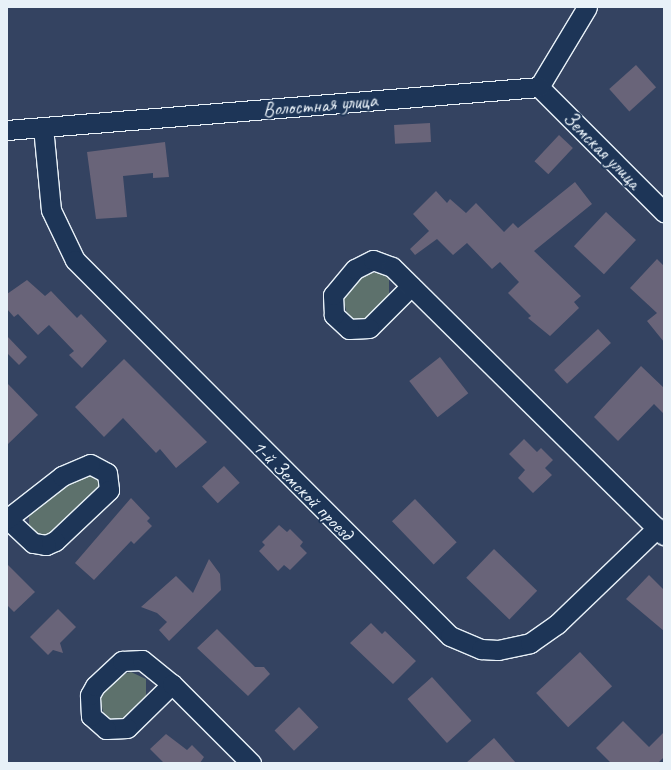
<!DOCTYPE html>
<meta charset="utf-8">
<style>
body{margin:0}
#map{position:relative;width:671px;height:770px;overflow:hidden;background:#344361;font-family:Caveat,sans-serif}
div>[style]{position:absolute}
.green>*{inset:0;background:#5d716c}
.building>*{inset:0;background:#696479;transform-origin:0 0}
.roads{filter:drop-shadow(1px 0 #e8f1f8) drop-shadow(-1px 0 #e8f1f8) drop-shadow(0 1px #e8f1f8) drop-shadow(0 -1px #e8f1f8)}
.minor>*{height:19px;margin:-9.5px;padding:0 9.5px;transform-origin:9.5px;border-radius:9.5px;background:#1d3557}
span{translate:-50% -50%;white-space:nowrap;text-align:center;line-height:1.15;-webkit-text-stroke:4px #1d3557;paint-order:stroke}
.street-label{font-size:20px;color:#e8f1f8}
.frame{position:absolute;inset:0;border:8px solid #e8f1f8;pointer-events:none}
</style>
<div id="map">
<div class="green">
<i style="clip-path:polygon(366px 273px,381px 273px,389px 279px,389px 298px,364px 319px,355px 320px,347px 315px,343px 296px)"></i>
<i style="clip-path:polygon(88px 472px,104px 483px,47px 539px,29px 530px,29px 511px,76px 476px)"></i>
<i style="clip-path:polygon(131px 672px,146px 679px,146px 697px,122px 720px,113px 720px,104px 716px,100px 697px,123px 674px)"></i>
</div>
<div class="building">
<i style="left:636px;top:65px;width:30px;height:36px;rotate:48deg"></i>
<i style="left:430px;top:123px;width:19px;height:36px;rotate:87deg"></i>
<i style="left:559px;top:135px;width:19px;height:36px;rotate:43deg"></i>
<i style="clip-path:polygon(165px 142px,169px 177px,153px 178px,153px 173px,123px 176px,127px 217px,96px 219px,87px 152px)"></i>
<i style="clip-path:polygon(575px 182px,592px 204px,534px 251px,581px 296px,574px 302px,579px 308px,550px 336px,528px 318px,531px 316px,508px 293px,519px 282px,500px 262px,492px 269px,467px 243px,453px 255px,437px 239px,415px 255px,410px 249px,429px 231px,413px 214px,436px 191px,447px 203px,450px 199px,466px 213px,476px 203px,504px 232px,513px 223px,518px 228px)"></i>
<i style="left:606px;top:212px;width:41px;height:47px;rotate:43deg"></i>
<i style="clip-path:polygon(657px 259px,664px 266px,664px 342px,647px 321px,657px 313px,630px 288px)"></i>
<i style="clip-path:polygon(27px 280px,45px 296px,51px 291px,77px 318px,81px 314px,107px 341px,82px 368px,69px 355px,74px 351px,49px 325px,38px 335px,18px 314px,14px 317px,7px 309px,7px 294px)"></i>
<i style="left:598px;top:329px;width:19px;height:60px;rotate:47deg"></i>
<i style="clip-path:polygon(7px 336px,27px 357px,19px 365px,7px 353px)"></i>
<i style="left:440px;top:357px;width:46px;height:39px;rotate:52deg"></i>
<i style="clip-path:polygon(124px 359px,207px 442px,176px 468px,160px 449px,156px 453px,123px 418px,104px 437px,75px 407px)"></i>
<i style="clip-path:polygon(641px 366px,664px 388px,664px 414px,654px 404px,618px 441px,594px 417px)"></i>
<i style="clip-path:polygon(7px 383px,38px 415px,7px 445px)"></i>
<i style="clip-path:polygon(524px 439px,537px 452px,541px 448px,553px 460px,545px 468px,552px 475px,533px 493px,518px 478px,525px 470px,509px 454px)"></i>
<i style="left:224px;top:466px;width:23px;height:30px;rotate:47deg"></i>
<i style="clip-path:polygon(131px 498px,150px 518px,147px 521px,152px 526px,134px 544px,131px 541px,94px 580px,75px 563px)"></i>
<i style="left:415px;top:499px;width:60px;height:32px;rotate:46deg"></i>
<i style="clip-path:polygon(279px 525px,287px 532px,290px 529px,303px 542px,300px 546px,307px 553px,290px 570px,284px 565px,278px 571px,259px 551px,265px 545px,262px 542px)"></i>
<i style="left:494px;top:549px;width:60px;height:40px;rotate:44deg"></i>
<i style="clip-path:polygon(209px 559px,220px 574px,221px 590px,169px 641px,159px 630px,167px 622px,157px 613px,141px 607px,176px 576px,193px 593px)"></i>
<i style="clip-path:polygon(7px 564px,35px 592px,14px 612px,7px 605px)"></i>
<i style="clip-path:polygon(649px 575px,664px 590px,664px 631px,626px 599px)"></i>
<i style="clip-path:polygon(58px 609px,76px 627px,60px 643px,63px 653px,53px 650px,48px 655px,30px 637px)"></i>
<i style="clip-path:polygon(371px 623px,382px 634px,385px 631px,416px 661px,393px 684px,350px 643px)"></i>
<i style="clip-path:polygon(217px 629px,255px 667px,264px 667px,270px 674px,248px 696px,197px 648px)"></i>
<i style="left:580px;top:652px;width:47px;height:60px;rotate:47deg"></i>
<i style="left:432px;top:677px;width:59px;height:33px;rotate:48deg"></i>
<i style="left:299px;top:707px;width:28px;height:34px;rotate:46deg"></i>
<i style="clip-path:polygon(623px 721px,649px 747px,664px 732px,664px 757px,658px 763px,611px 763px,596px 748px)"></i>
<i style="clip-path:polygon(166px 734px,187px 750px,192px 745px,204px 757px,200px 763px,164px 763px,150px 749px)"></i>
<i style="clip-path:polygon(494px 738px,516px 763px,466px 763px)"></i>
</div>
<div class="roads">
<div class="minor">
<i style="left:539px;top:87px;width:177px;rotate:45deg"></i>
<i style="left:539px;top:87px;width:93px;rotate:-59deg"></i>
<i style="left:43px;top:127px;width:83px;rotate:84.5deg"></i>
<i style="left:51px;top:210px;width:55px;rotate:64.4deg"></i>
<i style="left:75px;top:260px;width:531px;rotate:45.08deg"></i>
<i style="left:450px;top:636px;width:34px;rotate:23deg"></i>
<i style="left:481px;top:649px;width:17px;rotate:3deg"></i>
<i style="left:498px;top:650px;width:33px;rotate:-12deg"></i>
<i style="left:530px;top:643px;width:33px;rotate:-35deg"></i>
<i style="left:557px;top:624px;width:139px;rotate:-43.8deg"></i>
<i style="left:7px;top:130px;width:534px;rotate:-4.62deg"></i>
<i style="left:411px;top:286px;width:59px;rotate:135deg"></i>
<i style="left:369px;top:328px;width:20px;rotate:177deg"></i>
<i style="left:349px;top:329px;width:21px;rotate:-137deg"></i>
<i style="left:334px;top:315px;width:20px;rotate:-93deg"></i>
<i style="left:333px;top:295px;width:34px;rotate:-50deg"></i>
<i style="left:355px;top:269px;width:20px;rotate:-27deg"></i>
<i style="left:373px;top:260px;width:20px;rotate:20deg"></i>
<i style="left:392px;top:267px;width:382px;rotate:44.6deg"></i>
<i style="left:90px;top:464px;width:19px;rotate:28deg"></i>
<i style="left:107px;top:473px;width:17px;rotate:83deg"></i>
<i style="left:109px;top:490px;width:74px;rotate:136.6deg"></i>
<i style="left:55px;top:541px;width:10px;rotate:156deg"></i>
<i style="left:46px;top:545px;width:13px;rotate:-171deg"></i>
<i style="left:33px;top:543px;width:35px;rotate:-137deg"></i>
<i style="left:7px;top:519px;width:70px;rotate:-38deg"></i>
<i style="left:62px;top:476px;width:30px;rotate:-23deg"></i>
<i style="left:172px;top:684px;width:63px;rotate:135.6deg"></i>
<i style="left:127px;top:728px;width:21px;rotate:177deg"></i>
<i style="left:106px;top:729px;width:20px;rotate:-139deg"></i>
<i style="left:91px;top:716px;width:21px;rotate:-93deg"></i>
<i style="left:90px;top:695px;width:10px;rotate:-61deg"></i>
<i style="left:95px;top:686px;width:37px;rotate:-43deg"></i>
<i style="left:122px;top:661px;width:20px;rotate:-3deg"></i>
<i style="left:142px;top:660px;width:38px;rotate:39deg"></i>
<i style="left:172px;top:684px;width:112px;rotate:45deg"></i>
</div>
</div>
<div class="street-label">
<span style="left:320px;top:105px;rotate:-5deg">Волостная улица</span>
<span style="left:602px;top:150px;rotate:45deg">Земская улица</span>
<span style="left:303px;top:490px;rotate:45deg">1-й Земской проезд</span>
</div>
<div class="frame"></div>
</div>
